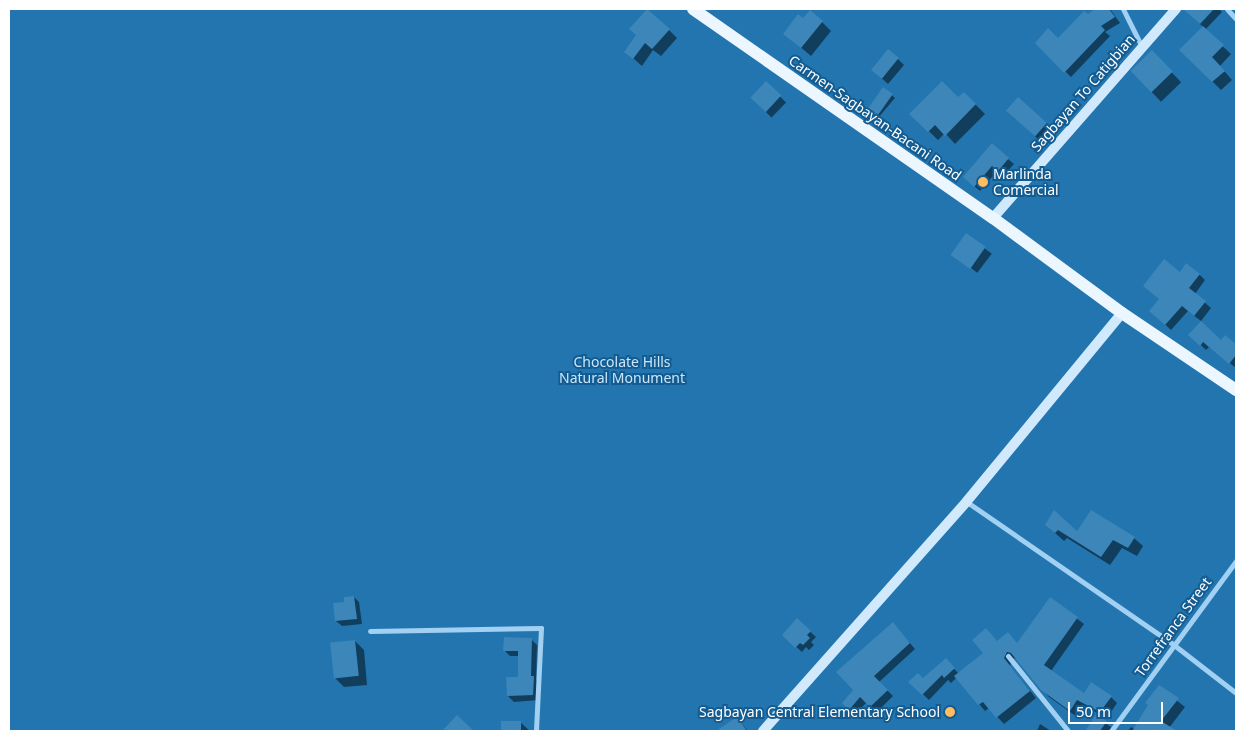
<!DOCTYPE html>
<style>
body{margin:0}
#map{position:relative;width:1245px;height:740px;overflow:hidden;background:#135c92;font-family:"Noto Sans",sans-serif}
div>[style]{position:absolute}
.green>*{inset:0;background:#2275af;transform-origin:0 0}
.shadow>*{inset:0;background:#0007;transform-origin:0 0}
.building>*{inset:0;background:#3c86ba;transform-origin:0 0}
.street>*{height:5px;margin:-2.5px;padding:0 2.5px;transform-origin:2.5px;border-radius:2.5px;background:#a1d0f2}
.secondary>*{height:10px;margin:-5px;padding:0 5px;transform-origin:5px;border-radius:5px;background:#d0e9fc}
.primary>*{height:12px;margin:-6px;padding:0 6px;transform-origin:6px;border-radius:6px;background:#ecf6ff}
.dots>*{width:14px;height:14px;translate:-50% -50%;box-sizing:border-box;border:2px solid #135c92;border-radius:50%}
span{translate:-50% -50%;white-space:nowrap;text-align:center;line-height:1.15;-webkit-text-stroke:4px #135c92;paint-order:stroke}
.street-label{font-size:14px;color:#fff}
.poi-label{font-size:14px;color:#fff}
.left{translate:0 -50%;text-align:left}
.right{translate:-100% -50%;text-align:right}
.park-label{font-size:14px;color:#c8e7fc}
.frame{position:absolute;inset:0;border:10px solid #fff;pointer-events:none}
.scale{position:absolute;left:1068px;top:702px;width:95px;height:22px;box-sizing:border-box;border:2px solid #fff;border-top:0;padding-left:6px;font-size:15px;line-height:18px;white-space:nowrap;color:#fff;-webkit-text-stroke:4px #135c92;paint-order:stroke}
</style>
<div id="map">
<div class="green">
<i style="left:9px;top:9px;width:1227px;height:722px"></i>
</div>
<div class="shadow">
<i style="clip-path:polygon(1097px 9px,1110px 9px,1120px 23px,1105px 32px,1110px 36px,1071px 77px,1036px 43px,1058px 40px)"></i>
<i style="clip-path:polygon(1188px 9px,1219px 9px,1222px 12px,1205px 30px,1231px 54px,1220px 66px,1232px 80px,1221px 90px,1181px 50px,1203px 27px,1186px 10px)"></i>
<i style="clip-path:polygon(803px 20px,822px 22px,831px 31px,811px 56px,785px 34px)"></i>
<i style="clip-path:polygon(669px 30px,677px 38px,661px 56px,653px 50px,642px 66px,625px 51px)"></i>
<i style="left:1152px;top:52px;width:42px;height:28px;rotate:46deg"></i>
<i style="clip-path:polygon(898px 59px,904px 65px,888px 84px,878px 75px)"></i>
<i style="left:766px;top:83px;width:28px;height:21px;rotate:44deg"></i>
<i style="clip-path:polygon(884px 88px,895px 98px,878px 118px,870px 111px)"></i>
<i style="clip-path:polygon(964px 93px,985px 114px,955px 144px,945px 133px,938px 140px,911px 114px,958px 99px)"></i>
<i style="clip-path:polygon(1018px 99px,1052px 130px,1041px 142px,1013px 116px)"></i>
<i style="clip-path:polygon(1008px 159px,1014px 164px,1004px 175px,998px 170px,980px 191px,964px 177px)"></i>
<i style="left:967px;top:235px;width:31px;height:24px;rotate:37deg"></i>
<i style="clip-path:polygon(1180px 274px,1199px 274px,1205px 280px,1195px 294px,1211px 308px,1201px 321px,1188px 311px,1171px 330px,1156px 316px)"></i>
<i style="clip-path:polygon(1190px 335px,1221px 342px,1226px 337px,1236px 345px,1236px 368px,1209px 347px,1206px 350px)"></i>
<i style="clip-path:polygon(1046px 525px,1077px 533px,1134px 538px,1143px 546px,1137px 556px,1122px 548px,1110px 565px,1067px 538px,1064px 541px)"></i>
<i style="clip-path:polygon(354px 597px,359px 602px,362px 624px,342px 626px,336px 621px,346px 603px)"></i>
<i style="clip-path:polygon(1050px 598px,1084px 624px,1051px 671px,1084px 695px,1111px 697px,1117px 703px,1107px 718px,1084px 706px,1077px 717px,1049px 697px,1018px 659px,1012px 658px,1010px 666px,1036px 698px,1004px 724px,989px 708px,985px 711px,957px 677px,951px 683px,948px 680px,929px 700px,910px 682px,923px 680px,946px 660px,959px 674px,998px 642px,1017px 644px)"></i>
<i style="clip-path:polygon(797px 620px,816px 637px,811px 642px,814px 645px,809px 650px,806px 647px,802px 652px,783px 635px)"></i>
<i style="clip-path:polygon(893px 623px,915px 649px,879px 682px,893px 696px,877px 712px,867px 702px,855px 714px,843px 703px,855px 690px)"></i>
<i style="clip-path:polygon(531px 639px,537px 645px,536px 680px,539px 683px,539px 700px,514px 702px,508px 696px,519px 678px,519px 656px,510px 656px,504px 650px)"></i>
<i style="clip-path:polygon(355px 641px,364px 650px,367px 685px,344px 687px,335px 678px)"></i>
<i style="clip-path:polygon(1159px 687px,1185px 707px,1169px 728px,1174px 731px,1128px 731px,1131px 727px,1135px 729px)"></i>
<i style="clip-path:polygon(1096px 716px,1112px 728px,1110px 731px,1087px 731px)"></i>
<i style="clip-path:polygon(737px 718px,748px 731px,716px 731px,719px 731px)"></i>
<i style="clip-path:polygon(503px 722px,520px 722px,530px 731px,503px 731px)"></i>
<i style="clip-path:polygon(1040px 724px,1051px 731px,1037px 731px)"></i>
</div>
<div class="building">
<i style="clip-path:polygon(647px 9px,670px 29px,652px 49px,645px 43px,633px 59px,624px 52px,636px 35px,629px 29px)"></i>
<i style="clip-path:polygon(1095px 9px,1109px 9px,1115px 17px,1101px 26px,1105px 30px,1064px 73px,1035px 43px,1048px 28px,1058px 38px,1084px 11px,1088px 14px)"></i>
<i style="clip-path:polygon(1183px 9px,1214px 9px,1200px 24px)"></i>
<i style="clip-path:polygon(810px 10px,823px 21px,801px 48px,783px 34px,798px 14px,803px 18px)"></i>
<i style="clip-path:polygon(1203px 26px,1224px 45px,1212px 57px,1225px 71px,1212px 82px,1179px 50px)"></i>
<i style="left:888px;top:49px;width:14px;height:27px;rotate:39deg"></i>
<i style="left:1152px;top:50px;width:30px;height:30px;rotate:46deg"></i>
<i style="left:766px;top:81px;width:21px;height:23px;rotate:43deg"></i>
<i style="clip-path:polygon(942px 81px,958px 97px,964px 92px,976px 104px,945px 136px,935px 125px,928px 132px,909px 114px)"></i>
<i style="left:883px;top:87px;width:12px;height:28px;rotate:35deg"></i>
<i style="left:1018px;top:97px;width:39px;height:18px;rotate:42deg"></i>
<i style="clip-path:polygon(992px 143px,1009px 158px,998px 171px,992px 166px,974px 187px,963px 177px)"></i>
<i style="left:966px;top:233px;width:24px;height:27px;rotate:35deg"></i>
<i style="clip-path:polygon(1164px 259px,1180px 272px,1186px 263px,1200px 274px,1189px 288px,1206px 301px,1194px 316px,1182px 306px,1165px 325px,1149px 311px,1159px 299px,1143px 286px)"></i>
<i style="clip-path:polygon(1201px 321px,1221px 340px,1225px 335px,1236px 344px,1236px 355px,1229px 364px,1203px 342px,1200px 346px,1188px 335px)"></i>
<i style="clip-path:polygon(1054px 510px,1077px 531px,1091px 510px,1135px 537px,1128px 548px,1113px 540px,1101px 557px,1058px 530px,1055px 533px,1045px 525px)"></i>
<i style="clip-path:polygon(354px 596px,357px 619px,335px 621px,333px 603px,344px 602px,344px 597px)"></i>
<i style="clip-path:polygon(1050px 597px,1078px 617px,1044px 665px,1084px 693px,1091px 682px,1112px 696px,1100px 712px,1077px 700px,1070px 711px,1041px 690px,1011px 653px,1007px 652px,1004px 658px,1030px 691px,996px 718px,983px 702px,978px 705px,954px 676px,983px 653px,972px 640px,986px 628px,997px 641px,1008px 632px,1017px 643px)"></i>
<i style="clip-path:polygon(797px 618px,811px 631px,807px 635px,810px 638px,803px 645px,800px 643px,795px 648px,782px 635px)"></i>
<i style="clip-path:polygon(893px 622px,910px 643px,874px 676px,888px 690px,870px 707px,860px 697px,849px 710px,842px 703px,853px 690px,836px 672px)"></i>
<i style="clip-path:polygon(504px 637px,532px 638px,531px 676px,534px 676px,533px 695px,507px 696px,506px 677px,518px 677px,518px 651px,503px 651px)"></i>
<i style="left:355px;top:640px;width:36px;height:25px;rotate:84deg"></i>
<i style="clip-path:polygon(946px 658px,955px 668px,944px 678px,942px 675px,922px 695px,908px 682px,918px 673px,923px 678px)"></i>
<i style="clip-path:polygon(1159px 685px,1179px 698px,1161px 721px,1177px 731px,1132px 731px,1148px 705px,1145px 703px)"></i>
<i style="clip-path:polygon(457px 715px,474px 731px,442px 731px)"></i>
<i style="clip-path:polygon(1096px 715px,1107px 721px,1100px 731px,1085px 731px)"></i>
<i style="clip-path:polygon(737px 717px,747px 731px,716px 731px)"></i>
<i style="left:501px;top:721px;width:20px;height:10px"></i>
</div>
<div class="street">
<i style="left:1123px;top:9px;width:42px;rotate:63.4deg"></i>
<i style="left:1227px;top:9px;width:13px;rotate:48deg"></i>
<i style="left:967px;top:502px;width:252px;rotate:34.6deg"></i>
<i style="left:1174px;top:645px;width:78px;rotate:37.7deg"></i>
<i style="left:370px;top:631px;width:171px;rotate:-1deg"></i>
<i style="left:541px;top:628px;width:103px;rotate:92.8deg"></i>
<i style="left:1008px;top:656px;width:96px;rotate:51.3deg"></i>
<i style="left:1111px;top:731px;width:211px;rotate:-53.7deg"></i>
</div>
<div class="secondary">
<i style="left:993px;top:218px;width:278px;rotate:-48.8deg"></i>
<i style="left:763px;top:731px;width:307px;rotate:-48.4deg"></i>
<i style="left:967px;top:501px;width:244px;rotate:-50.5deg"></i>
</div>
<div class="primary">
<i style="left:693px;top:9px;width:366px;rotate:34.9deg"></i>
<i style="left:993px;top:218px;width:160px;rotate:36.4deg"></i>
<i style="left:1122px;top:313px;width:138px;rotate:34deg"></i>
</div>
<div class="dots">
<i style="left:983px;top:182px;background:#ffbc62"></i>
<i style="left:950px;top:712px;background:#ffbc62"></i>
</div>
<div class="street-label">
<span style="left:1083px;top:93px;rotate:-49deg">Sagbayan To Catigbian</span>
<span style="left:875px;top:118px;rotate:35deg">Carmen-Sagbayan-Bacani Road</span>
<span style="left:1173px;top:627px;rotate:-54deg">Torrefranca Street</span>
</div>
<div class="poi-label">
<span class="left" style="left:993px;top:182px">Marlinda<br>Comercial</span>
<span class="right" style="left:940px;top:712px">Sagbayan Central Elementary School</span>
</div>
<div class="park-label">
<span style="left:622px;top:370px">Chocolate Hills<br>Natural Monument</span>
</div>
<div class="frame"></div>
<div class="scale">50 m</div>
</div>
